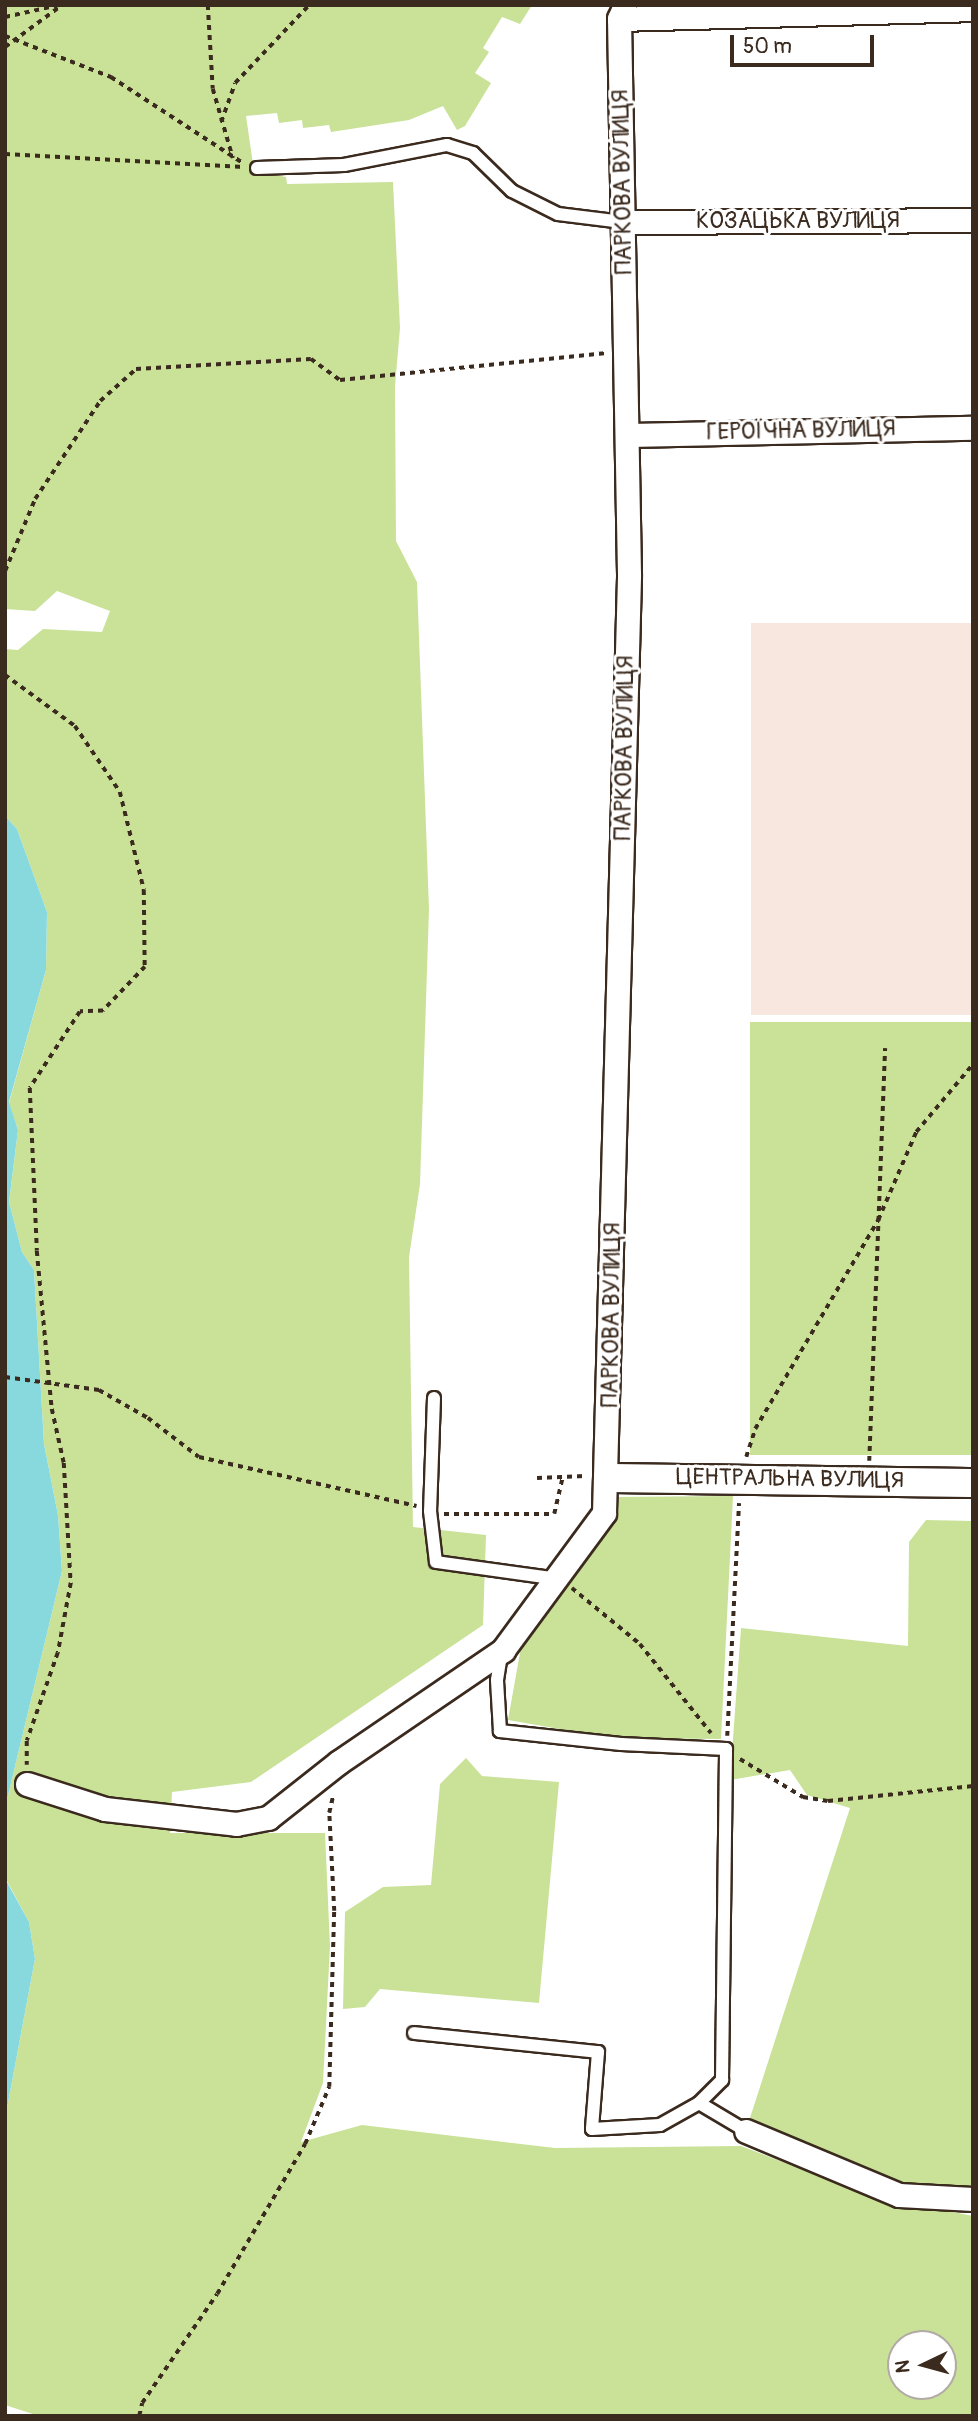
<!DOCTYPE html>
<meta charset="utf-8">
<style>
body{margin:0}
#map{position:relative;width:978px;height:2421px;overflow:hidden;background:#fff;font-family:Pangolin,sans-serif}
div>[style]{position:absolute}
.built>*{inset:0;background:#f7e7df;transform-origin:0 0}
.green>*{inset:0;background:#c9e298;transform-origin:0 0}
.water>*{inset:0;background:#87d9dd}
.path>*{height:3.5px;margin-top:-1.75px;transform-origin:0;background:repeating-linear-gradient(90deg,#3b2a1e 0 5px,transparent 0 10px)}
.roads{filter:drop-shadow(2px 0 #3b2a1e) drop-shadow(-2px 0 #3b2a1e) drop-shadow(0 2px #3b2a1e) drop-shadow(0 -2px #3b2a1e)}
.service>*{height:12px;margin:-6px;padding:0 6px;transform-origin:6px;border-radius:6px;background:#fff}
.minor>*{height:23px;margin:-11.5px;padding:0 11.5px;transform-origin:11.5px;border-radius:11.5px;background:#fff}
.tertiary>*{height:28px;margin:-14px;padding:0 14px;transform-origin:14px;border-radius:14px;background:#fff}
span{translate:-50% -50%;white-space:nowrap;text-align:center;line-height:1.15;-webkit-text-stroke:6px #fff;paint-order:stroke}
.street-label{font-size:23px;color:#3b2a1e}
.frame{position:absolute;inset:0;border:7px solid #3b2a1e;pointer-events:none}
.north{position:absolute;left:887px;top:2330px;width:70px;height:70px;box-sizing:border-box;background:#fff;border:2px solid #b1aaa5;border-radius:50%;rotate:265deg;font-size:19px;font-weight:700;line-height:28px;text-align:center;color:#3b2a1e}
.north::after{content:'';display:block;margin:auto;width:24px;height:32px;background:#3b2a1e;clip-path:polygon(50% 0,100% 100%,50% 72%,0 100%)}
.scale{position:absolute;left:730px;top:35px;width:144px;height:32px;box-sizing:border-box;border:4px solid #3b2a1e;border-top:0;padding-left:9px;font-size:21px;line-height:24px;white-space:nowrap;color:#3b2a1e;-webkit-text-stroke:5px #fff;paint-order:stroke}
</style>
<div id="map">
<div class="built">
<i style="left:973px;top:623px;width:392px;height:222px;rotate:90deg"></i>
</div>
<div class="green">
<i style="clip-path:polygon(evenodd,5px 5px,532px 5px,520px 24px,502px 17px,483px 48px,489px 52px,475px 73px,491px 83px,465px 126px,457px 130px,443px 106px,409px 120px,331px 132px,329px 125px,303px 128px,302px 120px,279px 123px,277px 113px,246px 116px,254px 171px,286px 177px,287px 184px,393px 182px,400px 328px,395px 386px,396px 541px,417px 582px,429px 909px,420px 1184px,409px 1257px,413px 1527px,486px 1535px,483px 1625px,251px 1782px,172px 1792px,170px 1833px,325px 1833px,330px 1946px,323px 2083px,301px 2142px,362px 2125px,555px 2148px,741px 2146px,868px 2195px,973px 2216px,973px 2416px,39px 2416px,5px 2405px,5px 2119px,35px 1959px,29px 1922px,7px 1881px,5px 1808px,62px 1571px,58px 1515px,44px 1444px,34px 1270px,22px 1252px,9px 1202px,18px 1130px,9px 1103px,46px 970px,47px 912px,17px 829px,5px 816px,5px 649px,18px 650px,43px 629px,102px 632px,110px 611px,57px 591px,35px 611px,5px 609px,5px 5px,901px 2344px,943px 2344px,943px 2386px,901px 2386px,901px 2344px)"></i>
<i style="left:750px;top:1022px;width:223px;height:433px"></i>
<i style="clip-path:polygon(733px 1496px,721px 1739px,611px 1738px,508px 1720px,521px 1647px,610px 1520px,613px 1497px)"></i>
<i style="clip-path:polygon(926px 1520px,973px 1521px,973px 2190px,900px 2188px,749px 2121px,850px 1808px,807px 1795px,790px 1770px,730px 1780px,741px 1628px,908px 1646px,909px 1542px)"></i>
<i style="clip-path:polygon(466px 1758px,482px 1776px,559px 1782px,539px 2003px,380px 1989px,365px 2007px,343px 2009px,345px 1912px,383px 1887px,431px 1885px,440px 1784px)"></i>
</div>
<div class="water">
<i style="clip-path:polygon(5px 816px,17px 829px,47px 912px,46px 970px,9px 1102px,18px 1130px,9px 1202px,22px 1252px,34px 1270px,44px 1444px,58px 1515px,62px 1571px,5px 1808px)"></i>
<i style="clip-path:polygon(5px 1865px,7px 1882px,29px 1922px,35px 1959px,5px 2119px)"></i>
</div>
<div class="path">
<i style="left:208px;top:5px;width:84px;rotate:86.6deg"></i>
<i style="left:213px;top:89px;width:72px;rotate:73.8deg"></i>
<i style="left:5px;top:17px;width:55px;rotate:-12.5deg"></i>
<i style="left:5px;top:36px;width:114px;rotate:21.1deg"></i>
<i style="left:111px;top:77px;width:158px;rotate:33.1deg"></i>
<i style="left:5px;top:47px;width:71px;rotate:-36.4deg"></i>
<i style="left:221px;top:122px;width:41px;rotate:-70.3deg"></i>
<i style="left:235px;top:83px;width:108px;rotate:-46.5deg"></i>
<i style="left:5px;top:154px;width:239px;rotate:3.1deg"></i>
<i style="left:5px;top:571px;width:78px;rotate:-67.4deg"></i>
<i style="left:35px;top:499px;width:118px;rotate:-56.4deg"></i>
<i style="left:100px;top:401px;width:48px;rotate:-41.6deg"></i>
<i style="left:136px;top:369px;width:175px;rotate:-3.3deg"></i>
<i style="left:311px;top:359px;width:36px;rotate:36deg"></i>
<i style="left:340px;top:380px;width:268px;rotate:-5.8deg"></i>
<i style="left:5px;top:675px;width:87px;rotate:36.1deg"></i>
<i style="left:75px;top:726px;width:80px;rotate:55.7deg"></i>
<i style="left:120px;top:792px;width:101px;rotate:76.2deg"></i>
<i style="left:144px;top:890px;width:77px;rotate:89.3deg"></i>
<i style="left:145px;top:967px;width:61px;rotate:133.7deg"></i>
<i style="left:103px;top:1011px;width:23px;rotate:178deg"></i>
<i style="left:80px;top:1012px;width:91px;rotate:123.3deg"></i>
<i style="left:30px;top:1088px;width:163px;rotate:87.5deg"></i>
<i style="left:37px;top:1251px;width:159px;rotate:84.6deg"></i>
<i style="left:52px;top:1409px;width:55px;rotate:77.5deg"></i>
<i style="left:64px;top:1463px;width:120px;rotate:86.7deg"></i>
<i style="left:71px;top:1583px;width:71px;rotate:100.5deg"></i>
<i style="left:58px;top:1653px;width:93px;rotate:109.4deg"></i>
<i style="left:27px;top:1741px;width:24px;rotate:90deg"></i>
<i style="left:5px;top:1377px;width:95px;rotate:7.9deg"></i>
<i style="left:99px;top:1390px;width:56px;rotate:29.7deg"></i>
<i style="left:148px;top:1418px;width:64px;rotate:37.4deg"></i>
<i style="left:199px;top:1457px;width:223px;rotate:12.7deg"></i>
<i style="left:746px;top:1457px;width:29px;rotate:-72deg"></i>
<i style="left:755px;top:1429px;width:243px;rotate:-59.5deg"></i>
<i style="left:878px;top:1220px;width:96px;rotate:-66.6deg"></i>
<i style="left:916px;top:1132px;width:89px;rotate:-50deg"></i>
<i style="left:869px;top:1461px;width:413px;rotate:-87.8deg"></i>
<i style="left:537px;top:1478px;width:48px;rotate:-2.4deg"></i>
<i style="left:444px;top:1514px;width:110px"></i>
<i style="left:554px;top:1514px;width:37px;rotate:-77deg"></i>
<i style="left:572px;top:1588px;width:88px;rotate:39.5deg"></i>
<i style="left:640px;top:1644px;width:114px;rotate:51.4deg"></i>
<i style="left:727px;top:1736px;width:233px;rotate:-87.1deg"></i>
<i style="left:740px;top:1759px;width:74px;rotate:31.1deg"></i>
<i style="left:803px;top:1797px;width:25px;rotate:9deg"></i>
<i style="left:828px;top:1801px;width:146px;rotate:-5.9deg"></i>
<i style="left:139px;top:2416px;width:13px;rotate:-77deg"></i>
<i style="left:142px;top:2403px;width:132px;rotate:-55.5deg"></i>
<i style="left:217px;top:2294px;width:174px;rotate:-59.6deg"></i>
<i style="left:305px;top:2144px;width:62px;rotate:-67.2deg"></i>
<i style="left:329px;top:2087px;width:176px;rotate:-88.4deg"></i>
<i style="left:334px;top:1911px;width:98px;rotate:-92.9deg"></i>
<i style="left:329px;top:1813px;width:18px;rotate:-77deg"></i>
</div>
<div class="roads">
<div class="service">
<i style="left:257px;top:168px;width:87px;rotate:-2deg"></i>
<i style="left:344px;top:165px;width:105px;rotate:-11deg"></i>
<i style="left:447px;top:145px;width:27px;rotate:17deg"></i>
<i style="left:473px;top:153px;width:54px;rotate:44.3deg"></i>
<i style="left:512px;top:191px;width:51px;rotate:26.6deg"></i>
<i style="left:558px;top:214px;width:65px;rotate:7deg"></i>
<i style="left:434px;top:1398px;width:113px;rotate:92deg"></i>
<i style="left:430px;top:1511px;width:51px;rotate:83.3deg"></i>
<i style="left:436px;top:1562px;width:123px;rotate:7.9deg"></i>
<i style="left:414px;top:2033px;width:185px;rotate:5.9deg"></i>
<i style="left:598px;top:2052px;width:77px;rotate:94.5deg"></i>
<i style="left:592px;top:2129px;width:68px;rotate:-3.4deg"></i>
<i style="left:660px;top:2125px;width:45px;rotate:-29.4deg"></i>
<i style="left:699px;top:2103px;width:33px;rotate:-45deg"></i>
<i style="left:722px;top:2080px;width:331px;rotate:-89.3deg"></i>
<i style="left:726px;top:1749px;width:105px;rotate:-177.3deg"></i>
<i style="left:621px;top:1744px;width:122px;rotate:-173.9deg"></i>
<i style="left:500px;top:1731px;width:51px;rotate:-93.4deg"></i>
<i style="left:497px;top:1680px;width:30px;rotate:-81deg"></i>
<i style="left:699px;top:2103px;width:55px;rotate:30.8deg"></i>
</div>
<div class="minor">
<i style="left:619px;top:19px;width:354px;rotate:-1.6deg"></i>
<i style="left:623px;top:222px;width:350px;rotate:-0.3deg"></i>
<i style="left:629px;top:435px;width:344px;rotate:-1.2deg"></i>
<i style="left:27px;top:1784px;width:82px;rotate:17.8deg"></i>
<i style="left:105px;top:1809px;width:132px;rotate:6.5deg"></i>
<i style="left:236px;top:1824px;width:33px;rotate:-11deg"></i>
<i style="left:268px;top:1818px;width:90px;rotate:-38.3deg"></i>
<i style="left:339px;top:1762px;width:199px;rotate:-34.3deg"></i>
<i style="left:503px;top:1650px;width:170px;rotate:-53.6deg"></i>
<i style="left:604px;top:1513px;width:939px;rotate:-88.47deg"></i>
<i style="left:629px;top:574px;width:555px;rotate:-91.03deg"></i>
<i style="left:619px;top:19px;width:15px;rotate:-67deg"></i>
<i style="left:746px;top:2131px;width:166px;rotate:22.7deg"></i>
<i style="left:899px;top:2195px;width:74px;rotate:3.1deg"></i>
</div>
<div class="tertiary">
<i style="left:608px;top:1478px;width:365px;rotate:0.8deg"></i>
</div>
</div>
<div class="street-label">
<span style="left:623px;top:182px;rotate:-91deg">ПАРКОВА ВУЛИЦЯ</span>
<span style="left:798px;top:221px">КОЗАЦЬКА ВУЛИЦЯ</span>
<span style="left:801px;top:431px;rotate:-1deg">ГЕРОЇЧНА ВУЛИЦЯ</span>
<span style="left:625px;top:748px;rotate:-89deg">ПАРКОВА ВУЛИЦЯ</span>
<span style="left:612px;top:1315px;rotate:-89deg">ПАРКОВА ВУЛИЦЯ</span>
<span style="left:790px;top:1479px;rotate:1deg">ЦЕНТРАЛЬНА ВУЛИЦЯ</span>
</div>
<div class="frame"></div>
<div class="north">N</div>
<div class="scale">50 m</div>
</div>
